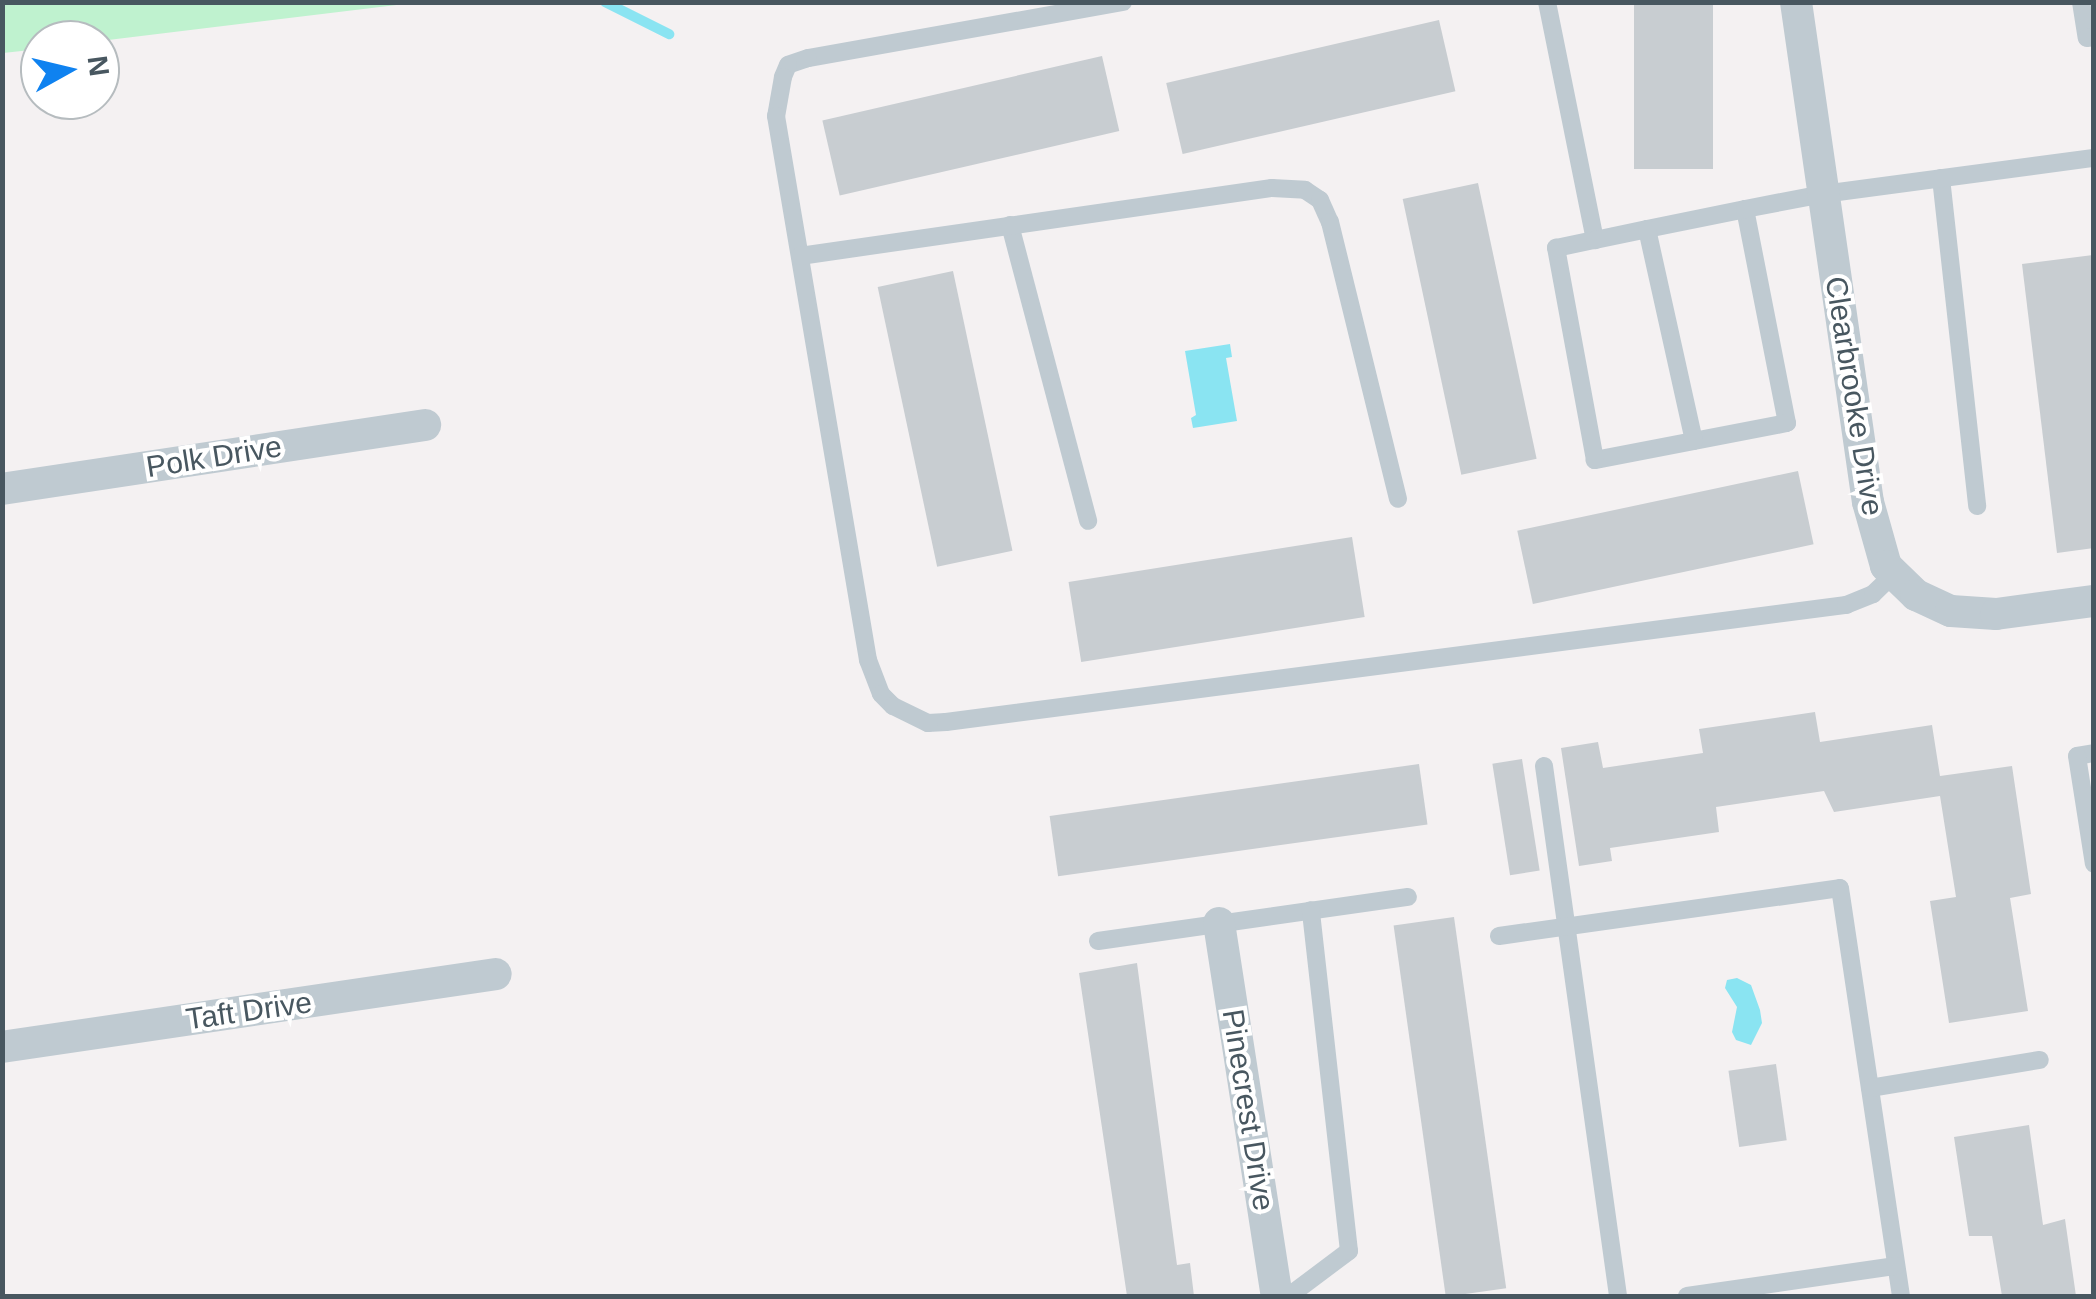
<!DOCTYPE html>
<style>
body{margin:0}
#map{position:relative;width:2096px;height:1299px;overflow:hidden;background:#f4f1f2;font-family:Arial,sans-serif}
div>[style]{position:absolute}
.green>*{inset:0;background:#bff2cf}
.water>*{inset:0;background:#8ae4f2}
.stream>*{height:10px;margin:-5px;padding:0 5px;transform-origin:5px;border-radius:5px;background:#8ae4f2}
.building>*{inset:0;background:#c8cdd1;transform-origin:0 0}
.service>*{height:18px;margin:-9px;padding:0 9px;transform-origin:9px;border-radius:9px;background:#bfcad1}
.minor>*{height:32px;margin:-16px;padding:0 16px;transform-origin:16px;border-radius:16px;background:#bfcad1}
span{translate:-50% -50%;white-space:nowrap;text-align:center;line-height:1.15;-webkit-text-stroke:8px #fff;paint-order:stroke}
.street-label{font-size:30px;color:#485760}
.frame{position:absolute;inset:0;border:5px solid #485760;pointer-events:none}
.north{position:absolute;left:20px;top:20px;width:100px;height:100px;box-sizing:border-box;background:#fff;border:2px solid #b6bcbf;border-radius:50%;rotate:82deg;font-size:28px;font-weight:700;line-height:40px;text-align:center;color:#485760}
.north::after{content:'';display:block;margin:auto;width:35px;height:45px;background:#0f82f0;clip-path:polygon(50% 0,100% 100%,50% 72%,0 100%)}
</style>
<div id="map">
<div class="green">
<i style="clip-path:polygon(2px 3px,3px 2px,413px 3px,100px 41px,40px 40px,40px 49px,3px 53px)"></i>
</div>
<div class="water">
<i style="clip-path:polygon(1230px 344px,1232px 357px,1226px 358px,1237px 421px,1193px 428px,1191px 418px,1196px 415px,1185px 351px)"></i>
<i style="clip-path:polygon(1737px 978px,1751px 985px,1760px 1010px,1762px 1023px,1751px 1045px,1736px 1040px,1732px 1032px,1737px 1007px,1725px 988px,1727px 980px)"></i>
</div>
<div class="stream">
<i style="left:605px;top:2px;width:72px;rotate:26.6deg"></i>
</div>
<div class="building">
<i style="left:1634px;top:2px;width:79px;height:167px"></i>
<i style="left:1439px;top:20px;width:73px;height:280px;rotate:77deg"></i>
<i style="left:1102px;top:56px;width:77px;height:287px;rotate:77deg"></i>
<i style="left:1478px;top:183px;width:282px;height:77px;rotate:78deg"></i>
<i style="clip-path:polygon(2093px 255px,2094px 548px,2057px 553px,2022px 264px)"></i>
<i style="left:953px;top:271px;width:286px;height:77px;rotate:78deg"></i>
<i style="left:1798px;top:471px;width:75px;height:287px;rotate:78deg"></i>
<i style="left:1352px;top:537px;width:81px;height:287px;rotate:81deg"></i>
<i style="clip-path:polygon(1815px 712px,1820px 742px,1932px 725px,1940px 776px,2012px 766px,2031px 894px,2010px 898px,2028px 1011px,1949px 1023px,1930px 901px,1956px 897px,1940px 796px,1834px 812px,1824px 791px,1716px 807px,1719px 832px,1610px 848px,1612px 861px,1579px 866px,1561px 748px,1598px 742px,1603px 768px,1703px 753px,1699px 729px)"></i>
<i style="left:1522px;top:759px;width:113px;height:30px;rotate:81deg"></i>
<i style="left:1419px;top:764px;width:61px;height:373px;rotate:82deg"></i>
<i style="left:1454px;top:917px;width:375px;height:61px;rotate:82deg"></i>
<i style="clip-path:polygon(1137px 963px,1177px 1265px,1190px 1263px,1194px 1296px,1127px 1296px,1079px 973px)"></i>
<i style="left:1776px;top:1064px;width:77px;height:48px;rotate:82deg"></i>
<i style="clip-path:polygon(2029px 1125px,2043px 1225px,2065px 1219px,2076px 1296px,2002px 1296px,1992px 1236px,1969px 1236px,1954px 1137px)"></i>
</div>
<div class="service">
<i style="left:1123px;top:2px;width:320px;rotate:169.9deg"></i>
<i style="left:808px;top:58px;width:21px;rotate:161deg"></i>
<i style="left:788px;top:65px;width:13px;rotate:113deg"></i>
<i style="left:783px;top:77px;width:40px;rotate:100deg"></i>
<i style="left:776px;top:116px;width:552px;rotate:80.4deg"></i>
<i style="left:868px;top:660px;width:36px;rotate:69deg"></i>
<i style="left:881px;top:694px;width:17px;rotate:45deg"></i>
<i style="left:893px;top:706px;width:39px;rotate:26deg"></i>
<i style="left:928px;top:723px;width:18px;rotate:-3deg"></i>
<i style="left:946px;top:722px;width:908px;rotate:-7.41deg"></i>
<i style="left:1846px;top:605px;width:29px;rotate:-22deg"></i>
<i style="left:1873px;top:594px;width:29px;rotate:-44deg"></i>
<i style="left:1547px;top:2px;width:243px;rotate:78.6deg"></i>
<i style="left:2081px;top:2px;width:36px;rotate:81deg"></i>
<i style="left:2087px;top:38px;width:7px;rotate:-8deg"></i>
<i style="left:1941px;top:178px;width:330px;rotate:83.7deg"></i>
<i style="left:1745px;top:209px;width:218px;rotate:78.9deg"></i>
<i style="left:1787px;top:423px;width:196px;rotate:169.1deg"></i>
<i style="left:1595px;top:460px;width:216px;rotate:-100.4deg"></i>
<i style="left:1556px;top:248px;width:40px;rotate:-12deg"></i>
<i style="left:1595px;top:240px;width:53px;rotate:-11.9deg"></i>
<i style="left:1647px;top:229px;width:100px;rotate:-11.5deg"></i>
<i style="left:1745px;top:209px;width:79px;rotate:-10.9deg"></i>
<i style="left:1823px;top:194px;width:273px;rotate:-7.6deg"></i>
<i style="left:1010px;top:225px;width:306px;rotate:75.2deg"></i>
<i style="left:1647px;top:229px;width:217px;rotate:77.5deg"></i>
<i style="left:800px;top:256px;width:477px;rotate:-8.2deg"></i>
<i style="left:1272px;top:188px;width:33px;rotate:3deg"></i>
<i style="left:1305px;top:190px;width:18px;rotate:34deg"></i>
<i style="left:1320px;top:200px;width:24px;rotate:66deg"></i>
<i style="left:1330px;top:222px;width:285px;rotate:76.2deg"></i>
<i style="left:2094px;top:753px;width:17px;rotate:170deg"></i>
<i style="left:2077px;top:756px;width:109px;rotate:81.1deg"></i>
<i style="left:1544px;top:766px;width:535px;rotate:82.05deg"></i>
<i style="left:1499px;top:936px;width:344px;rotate:-8deg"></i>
<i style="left:1840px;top:888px;width:413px;rotate:81.5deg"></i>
<i style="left:1098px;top:941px;width:313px;rotate:-8.1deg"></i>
<i style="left:1870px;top:1088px;width:172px;rotate:-9.4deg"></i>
<i style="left:1289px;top:1296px;width:75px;rotate:-36.9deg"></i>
<i style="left:1349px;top:1251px;width:343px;rotate:-96.4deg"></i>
<i style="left:1687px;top:1296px;width:211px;rotate:-8.2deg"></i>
</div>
<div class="minor">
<i style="left:1796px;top:2px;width:505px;rotate:81.81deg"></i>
<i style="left:1868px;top:502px;width:66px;rotate:74.3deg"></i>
<i style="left:1886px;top:566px;width:42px;rotate:44deg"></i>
<i style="left:1916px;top:595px;width:38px;rotate:25deg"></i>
<i style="left:1951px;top:611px;width:45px;rotate:3.8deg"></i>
<i style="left:1996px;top:614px;width:99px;rotate:-7.6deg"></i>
<i style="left:2px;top:489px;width:428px;rotate:-8.6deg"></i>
<i style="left:1219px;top:923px;width:377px;rotate:81.2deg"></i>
<i style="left:2px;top:1047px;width:499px;rotate:-8.4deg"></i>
</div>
<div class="street-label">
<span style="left:1854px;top:396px;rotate:81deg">Clearbrooke Drive</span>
<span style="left:214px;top:457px;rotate:-9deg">Polk Drive</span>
<span style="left:249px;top:1011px;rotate:-8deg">Taft Drive</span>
<span style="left:1248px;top:1110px;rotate:81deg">Pinecrest Drive</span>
</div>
<div class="frame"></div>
<div class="north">N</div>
</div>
